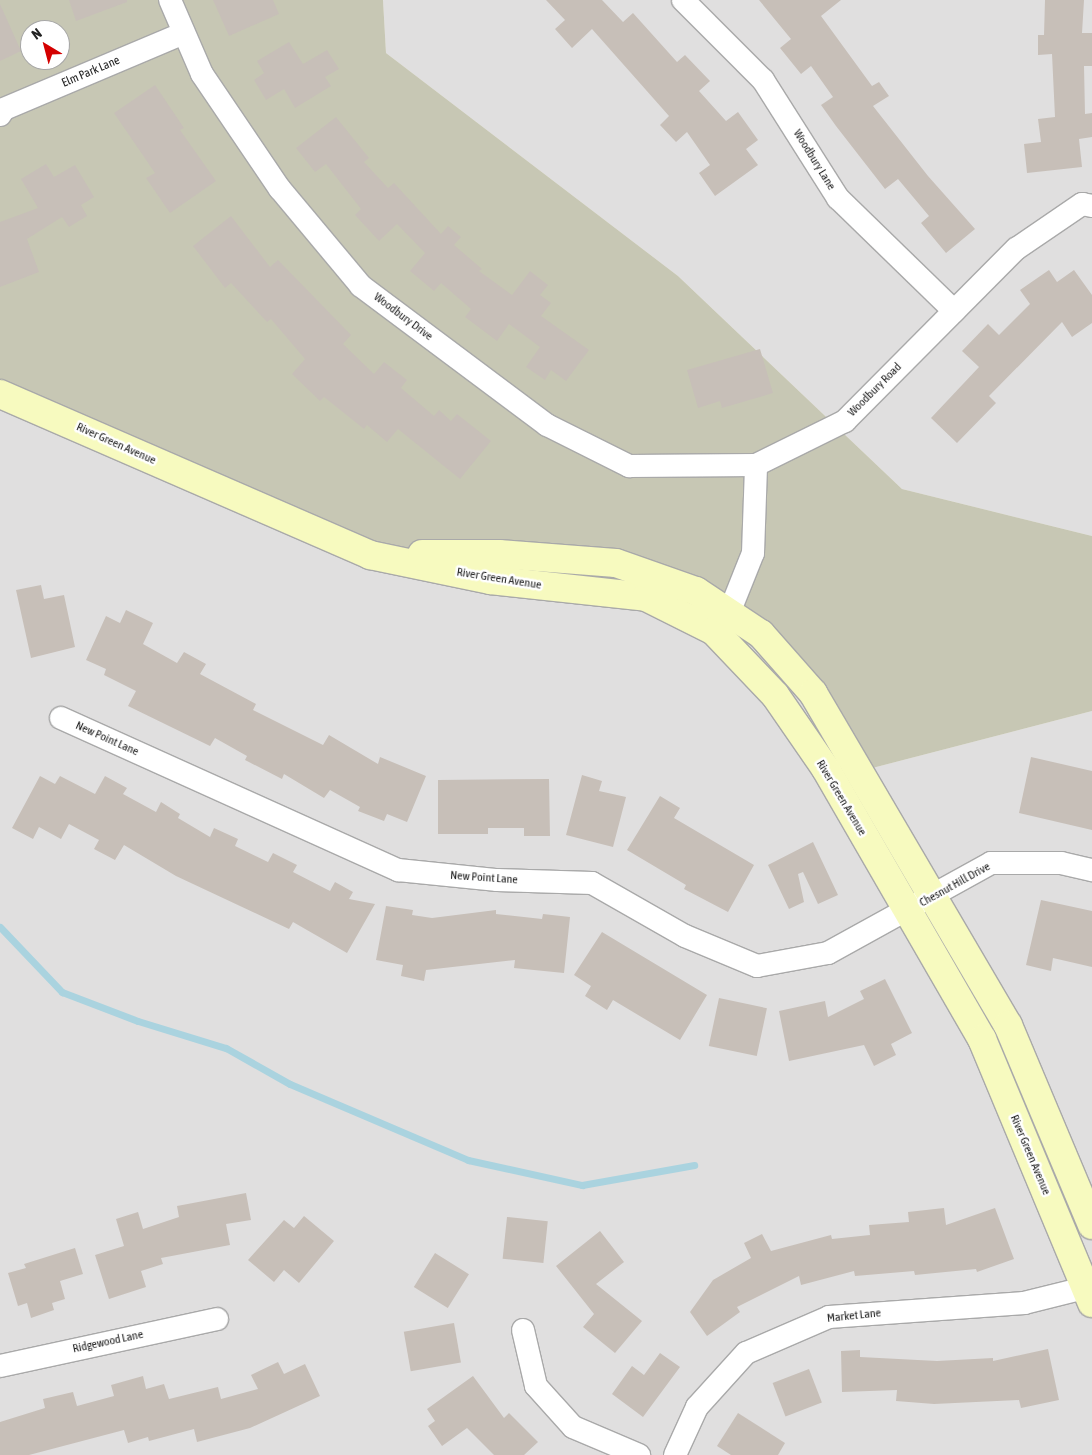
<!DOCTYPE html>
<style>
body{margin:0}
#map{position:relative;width:1092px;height:1455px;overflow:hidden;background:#f2efe9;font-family:"Asap Condensed",sans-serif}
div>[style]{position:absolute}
.residential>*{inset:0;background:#e0dfdf}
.construction>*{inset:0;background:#c7c7b4}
.stream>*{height:7px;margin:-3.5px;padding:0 3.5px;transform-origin:3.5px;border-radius:3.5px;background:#aad3df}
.building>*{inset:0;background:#c7bfb8;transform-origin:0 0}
.roads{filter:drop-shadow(1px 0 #a9a9a9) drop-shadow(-1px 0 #a9a9a9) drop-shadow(0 1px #a9a9a9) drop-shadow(0 -1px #a9a9a9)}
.street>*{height:22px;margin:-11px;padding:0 11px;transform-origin:11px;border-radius:11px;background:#fff}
.secondary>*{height:28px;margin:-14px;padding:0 14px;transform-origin:14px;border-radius:14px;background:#f7fabf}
span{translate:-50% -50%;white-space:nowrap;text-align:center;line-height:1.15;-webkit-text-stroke:5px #fff;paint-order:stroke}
.street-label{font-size:12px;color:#222}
.north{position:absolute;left:20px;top:20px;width:50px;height:50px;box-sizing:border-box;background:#fff;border:1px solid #a7a7a7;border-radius:50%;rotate:323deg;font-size:14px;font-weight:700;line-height:20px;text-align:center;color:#222}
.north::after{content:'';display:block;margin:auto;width:18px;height:22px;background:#d40000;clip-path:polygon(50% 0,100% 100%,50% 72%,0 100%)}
</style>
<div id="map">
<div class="residential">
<i style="clip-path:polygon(383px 0,1092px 0,1092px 536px,902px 489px,678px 276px,386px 53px)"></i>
<i style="clip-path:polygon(0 391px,662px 588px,815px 687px,857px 772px,1092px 711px,1092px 1455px,0 1455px)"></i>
</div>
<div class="construction">
<i style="clip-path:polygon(evenodd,0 0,383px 0,386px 53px,678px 276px,902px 489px,1092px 536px,1092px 711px,857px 772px,814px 687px,662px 588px,431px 573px,0 391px,0 0,30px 30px,60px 30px,60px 60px,30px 60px,30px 30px)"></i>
</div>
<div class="stream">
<i style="left:0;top:927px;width:90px;rotate:46.4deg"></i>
<i style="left:62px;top:992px;width:81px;rotate:20.9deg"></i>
<i style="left:138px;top:1021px;width:92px;rotate:17.1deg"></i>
<i style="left:226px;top:1048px;width:73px;rotate:29.4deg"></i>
<i style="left:290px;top:1084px;width:194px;rotate:23.1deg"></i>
<i style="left:468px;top:1160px;width:117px;rotate:12.4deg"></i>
<i style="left:582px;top:1185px;width:114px;rotate:-10.1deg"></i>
</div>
<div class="building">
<i style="clip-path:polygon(69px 0,127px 0,127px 2px,76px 21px)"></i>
<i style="clip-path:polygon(213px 0,273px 0,279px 14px,229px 36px)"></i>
<i style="clip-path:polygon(546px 0,602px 0,623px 22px,633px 13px,677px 62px,685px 55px,710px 81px,699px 91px,726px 121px,738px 112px,758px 140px,746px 149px,758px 165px,715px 196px,699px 173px,710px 165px,687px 132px,676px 142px,660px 125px,669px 116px,592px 29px,572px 48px,555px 29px,565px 20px)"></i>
<i style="clip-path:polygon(759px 0,841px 0,821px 16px,872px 86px,879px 82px,889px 96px,873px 106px,928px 176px,975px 229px,946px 253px,921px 223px,929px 216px,898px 179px,885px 189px,836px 126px,821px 105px,833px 97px,811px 66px,801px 74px,780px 48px,791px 39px)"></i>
<i style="clip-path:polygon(1045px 0,1084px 0,1082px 33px,1092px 33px,1092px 66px,1084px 66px,1085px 114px,1092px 113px,1092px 137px,1079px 139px,1082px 167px,1027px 173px,1024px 144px,1041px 142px,1038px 119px,1055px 117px,1052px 54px,1038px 55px,1038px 35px,1044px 35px)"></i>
<i style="clip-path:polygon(0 4px,21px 51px,0 61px)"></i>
<i style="clip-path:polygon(289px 42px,303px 64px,327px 50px,339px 69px,325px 77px,331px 86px,295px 108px,284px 89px,266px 100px,254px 80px,264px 73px,257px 61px)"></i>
<i style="clip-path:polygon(155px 85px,184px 128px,180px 130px,216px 181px,170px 213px,146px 178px,155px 173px,114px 113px)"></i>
<i style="clip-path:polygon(336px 117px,369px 158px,364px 162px,388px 188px,394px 183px,441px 234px,448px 226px,461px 237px,454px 245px,482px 269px,479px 271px,512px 295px,530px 271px,548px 285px,540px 295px,551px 303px,541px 316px,589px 350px,566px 381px,551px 370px,545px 380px,526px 367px,540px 347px,509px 324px,497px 341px,465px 317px,471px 309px,441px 283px,434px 291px,410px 271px,425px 253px,397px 224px,379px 241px,355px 215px,361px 209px,326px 164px,315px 172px,296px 148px)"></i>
<i style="clip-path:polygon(46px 164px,54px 177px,75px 165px,94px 197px,81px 205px,87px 216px,69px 227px,62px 217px,27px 239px,39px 272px,0 287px,0 222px,38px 208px,21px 179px)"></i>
<i style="clip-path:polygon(231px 216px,270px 267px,278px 260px,351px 335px,343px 344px,374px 374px,384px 362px,407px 380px,401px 388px,434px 416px,439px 410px,451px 421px,457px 414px,491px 441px,460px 479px,398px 429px,387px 442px,367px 425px,364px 429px,324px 397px,320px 401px,292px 374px,305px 359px,271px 319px,267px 322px,231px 283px,225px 288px,193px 246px)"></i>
<i style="clip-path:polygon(1049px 270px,1057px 282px,1074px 270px,1092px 295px,1092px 323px,1072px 337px,1062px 322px,989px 396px,996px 403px,957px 443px,931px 418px,979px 367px,962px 351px,988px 324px,999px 335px,1030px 304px,1020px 290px)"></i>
<i style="clip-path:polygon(760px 349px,773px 393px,722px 408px,720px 401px,698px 408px,687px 370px)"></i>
<i style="clip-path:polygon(41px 585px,44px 599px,64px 595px,75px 647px,31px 658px,16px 590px)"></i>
<i style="clip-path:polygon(126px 610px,153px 623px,143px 644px,177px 663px,184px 652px,206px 664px,200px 674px,256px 704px,253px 710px,323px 745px,329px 735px,378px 764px,380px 757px,426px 776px,407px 822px,387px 814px,384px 821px,358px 811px,360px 807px,330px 790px,324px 798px,284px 774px,282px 779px,245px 760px,247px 756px,215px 738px,210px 746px,128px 706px,136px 691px,104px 675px,106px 669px,86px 660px,106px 616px,120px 623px)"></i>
<i style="clip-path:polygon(1031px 757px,1092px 771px,1092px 830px,1019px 813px)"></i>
<i style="clip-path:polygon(582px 775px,602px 781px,599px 791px,626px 797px,613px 847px,566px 835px)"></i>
<i style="clip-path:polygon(40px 776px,55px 784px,60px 776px,95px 794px,105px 776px,127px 788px,123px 794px,156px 812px,161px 802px,180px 814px,178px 818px,210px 837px,214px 828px,238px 839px,235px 846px,268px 862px,273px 853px,297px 865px,293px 872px,330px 891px,335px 882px,353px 892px,349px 899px,375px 904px,347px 953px,293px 922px,289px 929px,176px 876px,124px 845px,115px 860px,94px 849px,99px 840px,69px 824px,61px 839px,39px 827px,33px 839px,12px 828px)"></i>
<i style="clip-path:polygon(549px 779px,550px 836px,524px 836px,524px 828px,488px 828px,488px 834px,438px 834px,438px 780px)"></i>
<i style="clip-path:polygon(660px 796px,680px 808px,674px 818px,754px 865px,728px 912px,684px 889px,686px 885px,627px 850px)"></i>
<i style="clip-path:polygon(813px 842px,838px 895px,818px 904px,803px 872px,798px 874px,804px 902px,789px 909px,768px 865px)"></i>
<i style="clip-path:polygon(1041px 900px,1092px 911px,1092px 967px,1053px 958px,1051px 971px,1026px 965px)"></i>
<i style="clip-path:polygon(386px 906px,413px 910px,412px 915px,432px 918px,496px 910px,496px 914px,542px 919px,543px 914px,570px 917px,564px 973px,514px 968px,515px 960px,426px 970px,424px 981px,401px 976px,403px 965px,376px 960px)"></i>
<i style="clip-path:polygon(602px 932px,707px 995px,680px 1040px,613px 1000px,607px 1010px,585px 996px,591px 986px,574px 975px)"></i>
<i style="clip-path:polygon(885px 979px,912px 1033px,891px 1044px,896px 1055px,874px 1066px,864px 1045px,789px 1061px,779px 1011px,825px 1001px,828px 1017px,864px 999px,860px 991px)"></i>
<i style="left:719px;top:998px;width:49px;height:49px;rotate:12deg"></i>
<i style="clip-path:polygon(246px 1193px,251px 1220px,226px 1224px,230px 1245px,161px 1258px,163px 1264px,141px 1271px,146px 1287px,109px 1299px,95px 1255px,124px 1246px,116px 1219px,138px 1212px,143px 1229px,179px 1217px,177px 1206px)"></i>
<i style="clip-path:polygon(944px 1208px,946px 1225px,995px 1208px,1014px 1259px,977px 1272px,976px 1269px,915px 1275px,914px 1271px,855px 1276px,854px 1271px,801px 1285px,799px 1276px,737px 1307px,740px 1312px,707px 1336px,690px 1312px,713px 1280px,751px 1258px,744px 1243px,762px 1234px,771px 1251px,831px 1235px,832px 1239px,870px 1235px,869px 1225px,909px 1222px,908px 1212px)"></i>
<i style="clip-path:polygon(304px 1216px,334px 1241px,299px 1283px,284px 1270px,274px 1282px,248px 1260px,284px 1220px,294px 1228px)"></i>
<i style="left:507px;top:1217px;width:41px;height:42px;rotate:6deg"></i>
<i style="clip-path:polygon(600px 1231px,624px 1262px,596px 1284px,642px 1321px,615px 1353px,583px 1327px,594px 1314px,556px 1266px)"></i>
<i style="clip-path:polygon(75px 1248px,83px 1274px,60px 1281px,65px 1299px,52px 1303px,54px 1310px,31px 1318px,27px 1303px,18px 1306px,8px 1273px,26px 1268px,24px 1264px)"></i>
<i style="left:435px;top:1253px;width:40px;height:40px;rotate:32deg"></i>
<i style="left:454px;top:1323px;width:40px;height:51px;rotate:80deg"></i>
<i style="clip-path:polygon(1048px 1349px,1059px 1400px,1021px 1408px,1019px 1400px,934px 1404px,896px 1401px,897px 1390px,842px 1392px,841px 1351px,860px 1350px,860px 1357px,937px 1361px,993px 1358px,993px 1361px)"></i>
<i style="clip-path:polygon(660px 1353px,680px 1367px,643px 1417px,612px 1394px,632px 1366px,644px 1375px)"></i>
<i style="clip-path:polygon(278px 1362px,284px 1374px,305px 1364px,320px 1396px,250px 1428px,197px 1442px,194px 1429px,149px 1441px,148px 1437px,128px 1443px,124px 1430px,29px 1455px,0 1455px,0 1422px,45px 1408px,43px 1399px,73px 1392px,77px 1406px,114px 1396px,111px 1385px,143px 1376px,146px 1389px,164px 1384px,169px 1399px,218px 1387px,221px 1399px,258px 1389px,251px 1375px)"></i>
<i style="left:809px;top:1369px;width:36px;height:39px;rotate:69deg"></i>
<i style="clip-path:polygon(473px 1376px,504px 1418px,509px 1413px,538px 1442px,524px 1455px,494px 1455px,467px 1428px,442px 1446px,428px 1426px,435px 1421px,427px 1409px)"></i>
<i style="clip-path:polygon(738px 1413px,785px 1443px,778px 1455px,731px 1455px,717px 1446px)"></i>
</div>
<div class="roads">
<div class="street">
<i style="left:170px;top:0;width:81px;rotate:66.6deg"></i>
<i style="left:202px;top:74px;width:139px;rotate:55.9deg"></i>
<i style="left:280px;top:189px;width:126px;rotate:50.1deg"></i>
<i style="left:361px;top:286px;width:232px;rotate:36.8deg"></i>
<i style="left:547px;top:425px;width:92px;rotate:26.6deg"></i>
<i style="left:629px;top:466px;width:127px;rotate:-0.5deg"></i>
<i style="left:683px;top:0;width:113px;rotate:45deg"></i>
<i style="left:763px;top:80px;width:140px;rotate:57.6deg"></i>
<i style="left:838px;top:198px;width:162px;rotate:44.2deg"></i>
<i style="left:0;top:115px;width:7px;rotate:-56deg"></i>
<i style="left:4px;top:109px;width:195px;rotate:-22.9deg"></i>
<i style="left:719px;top:625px;width:16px;rotate:-50deg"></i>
<i style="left:729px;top:613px;width:65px;rotate:-68.2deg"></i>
<i style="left:753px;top:553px;width:88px;rotate:-88deg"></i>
<i style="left:756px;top:465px;width:99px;rotate:-26.3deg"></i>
<i style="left:845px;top:421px;width:243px;rotate:-45.2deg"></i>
<i style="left:1016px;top:249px;width:80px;rotate:-34.3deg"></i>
<i style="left:1082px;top:204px;width:10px;rotate:11deg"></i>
<i style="left:61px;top:718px;width:370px;rotate:24.3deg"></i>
<i style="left:398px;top:870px;width:100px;rotate:5.8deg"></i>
<i style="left:497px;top:880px;width:95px;rotate:1.8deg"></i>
<i style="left:592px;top:883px;width:107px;rotate:29.7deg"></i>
<i style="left:685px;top:936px;width:78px;rotate:22.6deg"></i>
<i style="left:757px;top:966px;width:72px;rotate:-10.4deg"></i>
<i style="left:828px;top:953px;width:186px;rotate:-28.9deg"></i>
<i style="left:991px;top:863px;width:70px"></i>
<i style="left:1061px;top:863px;width:32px;rotate:13deg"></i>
<i style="left:523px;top:1330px;width:57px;rotate:76.9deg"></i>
<i style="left:536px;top:1386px;width:55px;rotate:47.9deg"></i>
<i style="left:573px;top:1427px;width:72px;rotate:23deg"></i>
<i style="left:0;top:1366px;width:222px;rotate:-12.2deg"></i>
<i style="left:675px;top:1455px;width:53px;rotate:-65.4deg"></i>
<i style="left:697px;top:1407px;width:73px;rotate:-47.8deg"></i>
<i style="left:746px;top:1353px;width:90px;rotate:-23.4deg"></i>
<i style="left:829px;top:1317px;width:196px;rotate:-4.1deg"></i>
<i style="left:1024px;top:1303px;width:70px;rotate:-14deg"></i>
</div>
<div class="secondary">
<i style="left:0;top:394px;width:404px;rotate:23.5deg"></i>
<i style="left:370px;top:555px;width:123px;rotate:11.8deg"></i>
<i style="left:490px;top:580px;width:157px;rotate:6.2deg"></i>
<i style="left:646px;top:597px;width:76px;rotate:26.6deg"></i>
<i style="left:714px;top:631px;width:88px;rotate:46.4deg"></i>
<i style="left:775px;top:695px;width:90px;rotate:55.4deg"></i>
<i style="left:826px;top:769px;width:312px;rotate:60deg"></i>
<i style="left:982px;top:1039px;width:286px;rotate:67.4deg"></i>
<i style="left:422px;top:554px;width:77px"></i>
<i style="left:499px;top:554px;width:117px;rotate:4.4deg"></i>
<i style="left:616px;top:563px;width:85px;rotate:19.3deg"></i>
<i style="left:696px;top:591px;width:78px;rotate:33.5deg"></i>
<i style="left:761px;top:634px;width:79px;rotate:48.6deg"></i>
<i style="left:813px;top:693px;width:385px;rotate:59.6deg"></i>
<i style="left:1008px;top:1025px;width:217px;rotate:67.2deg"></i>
</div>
</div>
<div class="street-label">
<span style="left:91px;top:72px;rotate:-23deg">Elm Park Lane</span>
<span style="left:814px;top:160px;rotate:58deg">Woodbury Lane</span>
<span style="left:403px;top:317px;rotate:37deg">Woodbury Drive</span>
<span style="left:875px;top:390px;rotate:-45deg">Woodbury Road</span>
<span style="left:116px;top:444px;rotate:24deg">River Green Avenue</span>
<span style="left:499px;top:579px;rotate:9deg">River Green Avenue</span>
<span style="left:107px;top:739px;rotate:24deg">New Point Lane</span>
<span style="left:841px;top:798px;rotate:59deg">River Green Avenue</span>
<span style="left:484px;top:878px;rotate:4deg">New Point Lane</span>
<span style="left:955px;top:885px;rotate:-29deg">Chesnut Hill Drive</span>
<span style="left:1030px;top:1155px;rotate:67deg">River Green Avenue</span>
<span style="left:854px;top:1316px;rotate:-6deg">Market Lane</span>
<span style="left:108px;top:1342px;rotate:-12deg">Ridgewood Lane</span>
</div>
<div class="north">N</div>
</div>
